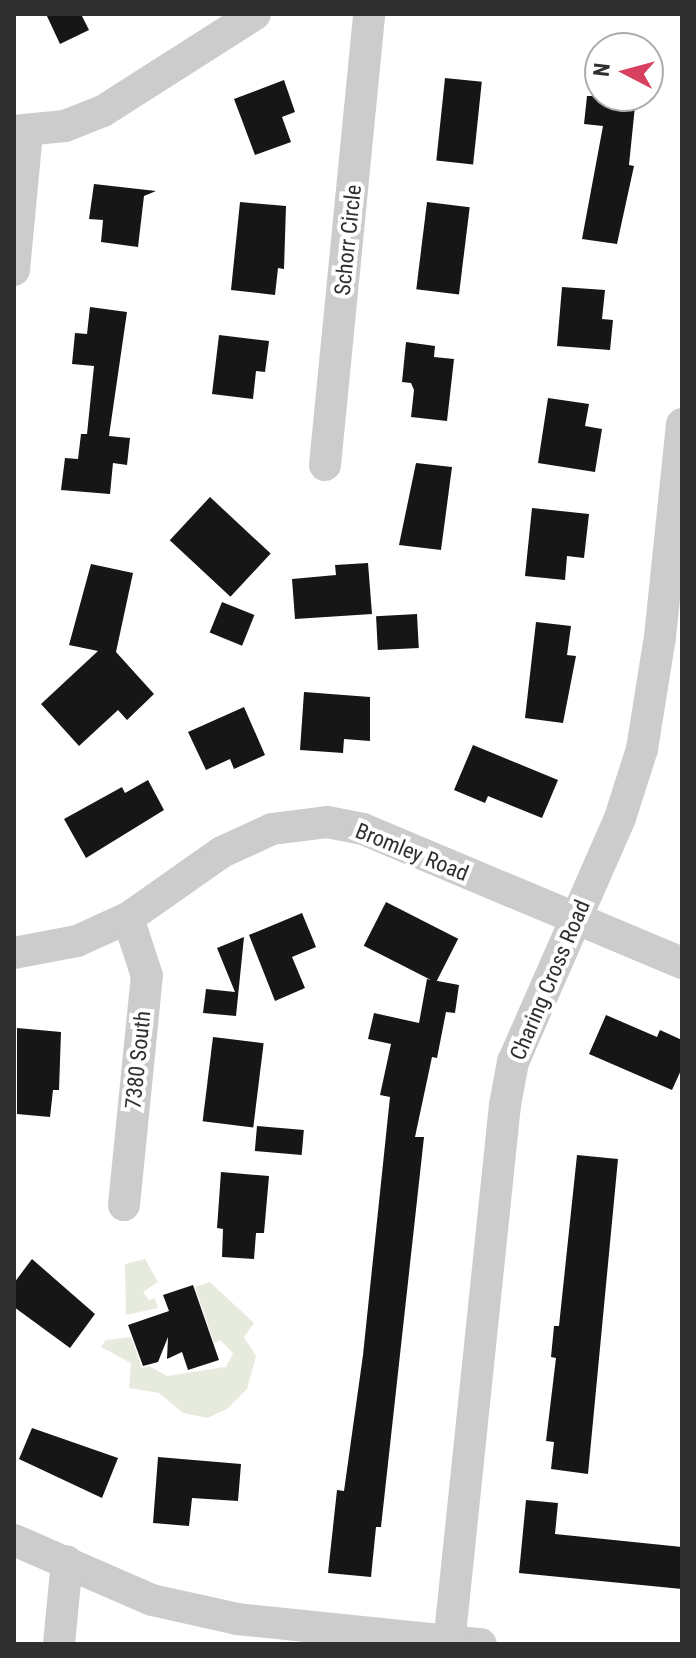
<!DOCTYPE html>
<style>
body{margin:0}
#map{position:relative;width:696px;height:1658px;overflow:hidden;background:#fff;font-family:"Roboto Condensed",sans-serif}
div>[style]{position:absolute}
.green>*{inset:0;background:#e7ebde}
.building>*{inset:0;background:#161616;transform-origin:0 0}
.minor>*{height:32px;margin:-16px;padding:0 16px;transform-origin:16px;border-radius:16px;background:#ccc}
span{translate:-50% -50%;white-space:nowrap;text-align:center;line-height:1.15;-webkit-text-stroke:8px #fff;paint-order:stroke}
.street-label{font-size:22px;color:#2f2f2f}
.frame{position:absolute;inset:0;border:16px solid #2f2f2f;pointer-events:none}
.north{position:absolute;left:584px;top:32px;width:80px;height:80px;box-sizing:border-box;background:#fff;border:2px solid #acacac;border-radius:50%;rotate:276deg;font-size:22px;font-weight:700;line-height:32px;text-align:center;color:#2f2f2f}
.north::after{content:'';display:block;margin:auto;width:28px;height:36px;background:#d7405f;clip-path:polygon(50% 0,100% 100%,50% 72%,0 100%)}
</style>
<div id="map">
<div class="green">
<i style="clip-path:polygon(145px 1259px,158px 1282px,143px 1292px,149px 1300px,155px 1298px,158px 1308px,126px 1315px,125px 1264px)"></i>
<i style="clip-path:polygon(210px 1282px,254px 1323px,244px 1337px,256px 1356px,247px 1389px,227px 1409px,207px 1418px,183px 1413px,159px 1393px,129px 1388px,131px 1363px,101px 1347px,106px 1340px,131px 1337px,142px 1368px,149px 1366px,167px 1376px,226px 1367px,233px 1353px,220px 1340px,214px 1343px,195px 1287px)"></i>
</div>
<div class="building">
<i style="clip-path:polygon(46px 14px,81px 14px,89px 30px,60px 44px)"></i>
<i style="left:445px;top:78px;width:37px;height:83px;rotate:6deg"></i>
<i style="clip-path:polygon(284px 80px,295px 112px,282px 117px,291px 142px,255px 155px,234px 99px)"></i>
<i style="clip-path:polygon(587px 96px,636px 96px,629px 165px,634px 166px,617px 244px,582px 239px,603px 126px,584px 124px)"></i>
<i style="clip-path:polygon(94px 184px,156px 191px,144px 196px,138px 247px,101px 242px,103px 220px,89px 219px)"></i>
<i style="clip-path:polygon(240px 202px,286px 206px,284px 269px,278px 268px,275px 295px,231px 290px)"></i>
<i style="left:427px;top:202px;width:43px;height:88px;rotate:7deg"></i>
<i style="clip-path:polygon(562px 287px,605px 290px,602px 319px,613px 320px,610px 350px,557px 346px)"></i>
<i style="clip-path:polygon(90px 307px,127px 312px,109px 436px,130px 438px,127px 465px,113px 463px,110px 494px,61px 490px,65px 458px,78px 459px,81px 434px,87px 434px,94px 366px,72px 364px,75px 333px,87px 334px)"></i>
<i style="clip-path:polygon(219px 335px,269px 341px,265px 372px,256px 371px,253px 399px,212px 394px)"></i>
<i style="clip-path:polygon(406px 342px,435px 346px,434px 357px,454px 359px,447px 421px,411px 417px,414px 390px,411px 383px,402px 382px)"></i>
<i style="clip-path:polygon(548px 398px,589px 404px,585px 426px,602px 429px,595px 472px,538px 463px)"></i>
<i style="clip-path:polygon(416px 463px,452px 467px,441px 550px,399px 545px)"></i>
<i style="left:210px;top:497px;width:83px;height:59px;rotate:43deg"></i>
<i style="clip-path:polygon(532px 508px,589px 514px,584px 558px,567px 556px,565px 580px,525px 576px)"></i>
<i style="clip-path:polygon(368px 563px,372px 614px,295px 619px,292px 579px,336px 575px,335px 565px)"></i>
<i style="clip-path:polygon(91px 564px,133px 573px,116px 652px,154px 694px,127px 720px,118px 710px,79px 746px,41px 704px,98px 651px,69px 645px)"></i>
<i style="left:222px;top:602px;width:35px;height:33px;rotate:22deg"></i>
<i style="left:417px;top:614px;width:34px;height:41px;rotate:87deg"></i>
<i style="clip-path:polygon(536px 622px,571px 626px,567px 655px,576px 656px,563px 723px,525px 718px)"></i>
<i style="clip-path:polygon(304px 692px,370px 697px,370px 741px,344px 739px,343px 753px,300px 750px)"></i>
<i style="clip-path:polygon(244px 707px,265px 755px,234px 769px,230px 759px,206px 770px,188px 732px)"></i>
<i style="clip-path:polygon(473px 745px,558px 780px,542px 818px,488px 796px,485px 803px,454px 790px)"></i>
<i style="clip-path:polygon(148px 780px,164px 810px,86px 858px,64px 819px,122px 787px,125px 793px)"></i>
<i style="left:386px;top:902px;width:81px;height:49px;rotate:27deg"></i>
<i style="clip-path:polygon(302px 913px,316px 947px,292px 957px,305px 988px,275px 1001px,249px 935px)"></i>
<i style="clip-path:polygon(244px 937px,236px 1016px,203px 1013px,206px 989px,235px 992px,217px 948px)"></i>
<i style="clip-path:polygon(427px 979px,459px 985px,455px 1013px,446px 1012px,437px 1058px,432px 1057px,415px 1137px,424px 1137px,381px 1527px,376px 1527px,371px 1577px,328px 1573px,337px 1490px,344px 1491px,363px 1355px,390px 1097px,380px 1095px,391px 1044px,368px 1039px,374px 1013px,419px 1023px)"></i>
<i style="clip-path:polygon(606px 1015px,657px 1037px,660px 1030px,682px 1040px,682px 1068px,672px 1090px,589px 1054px)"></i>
<i style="clip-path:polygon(17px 1028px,61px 1032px,59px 1090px,53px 1090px,50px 1117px,17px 1114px)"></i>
<i style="left:213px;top:1037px;width:51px;height:85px;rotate:7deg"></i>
<i style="left:257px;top:1126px;width:47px;height:25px;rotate:5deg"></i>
<i style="clip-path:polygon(577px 1155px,618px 1159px,588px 1474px,551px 1469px,554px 1442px,546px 1441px,556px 1358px,551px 1357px,554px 1326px,559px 1326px)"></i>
<i style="clip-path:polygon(221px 1172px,269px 1176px,264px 1233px,256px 1233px,254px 1259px,222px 1257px,223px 1229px,217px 1228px)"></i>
<i style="clip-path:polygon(32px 1259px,95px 1314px,70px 1348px,14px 1307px,14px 1283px)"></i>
<i style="clip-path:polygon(193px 1285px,219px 1360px,188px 1370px,182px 1352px,167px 1359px,168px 1337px,158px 1362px,143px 1366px,128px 1325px,169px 1311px,163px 1295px)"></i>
<i style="clip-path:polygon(32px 1428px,118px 1458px,102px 1498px,19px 1459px)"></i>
<i style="clip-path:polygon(158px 1457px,241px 1464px,238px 1501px,192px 1498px,189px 1526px,153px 1523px)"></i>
<i style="clip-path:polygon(526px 1500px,558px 1503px,555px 1534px,682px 1547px,682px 1589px,519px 1573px)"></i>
</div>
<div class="minor">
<i style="left:14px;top:131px;width:51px;rotate:-5.6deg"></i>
<i style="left:65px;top:126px;width:41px;rotate:-21.5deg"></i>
<i style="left:103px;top:111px;width:180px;rotate:-32.5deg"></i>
<i style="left:14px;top:270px;width:139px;rotate:-84.6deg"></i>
<i style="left:325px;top:465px;width:453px;rotate:-84.4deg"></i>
<i style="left:14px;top:953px;width:64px;rotate:-10.8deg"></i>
<i style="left:77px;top:941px;width:56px;rotate:-24.3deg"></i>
<i style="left:128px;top:918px;width:115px;rotate:-35.1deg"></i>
<i style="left:222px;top:852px;width:55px;rotate:-24.7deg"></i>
<i style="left:272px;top:829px;width:55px;rotate:-7.3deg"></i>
<i style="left:327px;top:822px;width:37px;rotate:11deg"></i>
<i style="left:363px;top:829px;width:346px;rotate:22.8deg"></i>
<i style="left:124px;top:1205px;width:230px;rotate:-84.3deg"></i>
<i style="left:147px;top:976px;width:61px;rotate:-108.1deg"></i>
<i style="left:14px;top:1540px;width:150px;rotate:23.5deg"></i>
<i style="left:152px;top:1600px;width:87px;rotate:12.6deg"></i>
<i style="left:237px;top:1619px;width:245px;rotate:5.9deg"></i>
<i style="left:59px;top:1644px;width:83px;rotate:-84.5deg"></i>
<i style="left:449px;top:1644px;width:542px;rotate:-84.07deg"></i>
<i style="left:505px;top:1105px;width:44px;rotate:-79.5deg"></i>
<i style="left:513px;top:1062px;width:266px;rotate:-66.3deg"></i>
<i style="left:620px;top:818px;width:72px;rotate:-72.3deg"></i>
<i style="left:642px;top:749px;width:113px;rotate:-80.9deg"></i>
<i style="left:660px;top:637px;width:214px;rotate:-84.1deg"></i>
</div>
<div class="street-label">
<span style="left:348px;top:240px;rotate:-84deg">Schorr Circle</span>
<span style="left:412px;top:852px;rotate:22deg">Bromley Road</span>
<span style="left:550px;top:980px;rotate:-67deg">Charing Cross Road</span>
<span style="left:138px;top:1060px;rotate:-84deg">7380 South</span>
</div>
<div class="frame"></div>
<div class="north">N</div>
</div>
